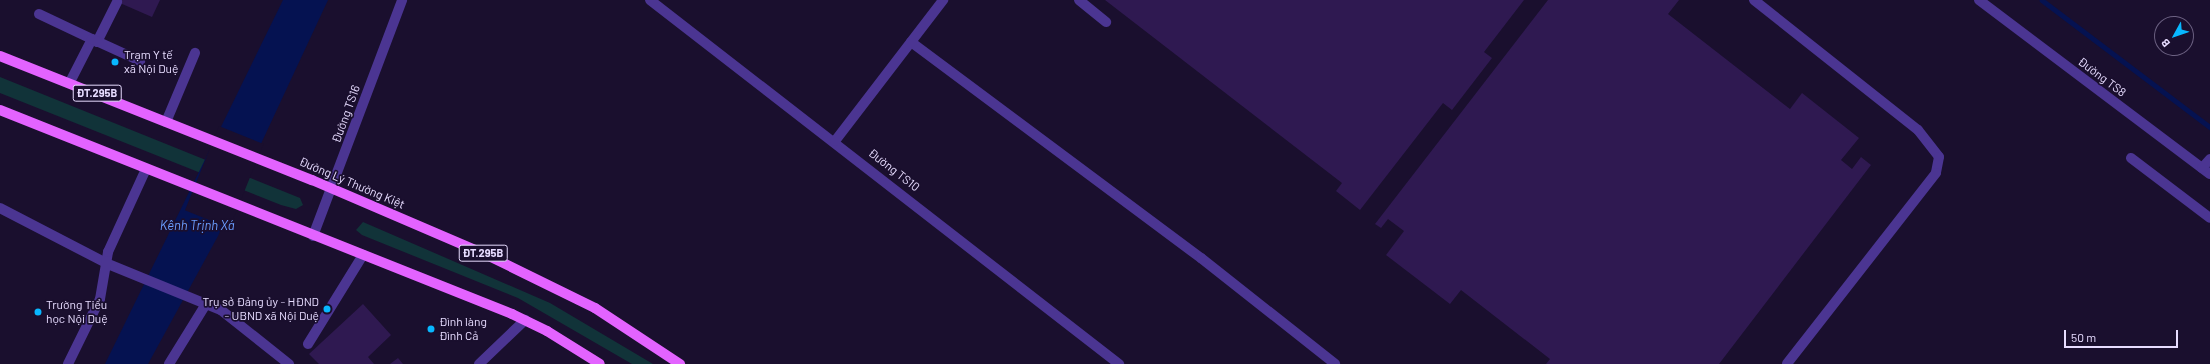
<!DOCTYPE html>
<meta charset="utf-8">
<style>
body{margin:0}
#map{position:relative;width:2210px;height:364px;overflow:hidden;background:#1a0f2e;font-family:Barlow,sans-serif}
div>[style]{position:absolute}
.green>*{inset:0;background:#113339}
.water>*{inset:0;background:#051251}
.pier>*{inset:0;background:#1a0f2e;transform-origin:0 0}
.stream>*{height:4.5px;margin:-2.25px;padding:0 2.25px;transform-origin:2.25px;border-radius:2.25px;background:#051251}
.building>*{inset:0;background:#2f1951}
.minor>*{height:10px;margin:-5px;padding:0 5px;transform-origin:5px;border-radius:5px;background:#4b3592}
.major>*{height:10px;margin:-5px;padding:0 5px;transform-origin:5px;border-radius:5px;background:#e363ff}
.dots>*{width:11px;height:11px;translate:-50% -50%;box-sizing:border-box;border:2px solid #1a0f2e;border-radius:50%}
span{translate:-50% -50%;white-space:nowrap;text-align:center;line-height:1.15;-webkit-text-stroke:3.5px #1a0f2e;paint-order:stroke}
.shield-label span{padding:1px 3px;background:#1a0f2e;border:1px solid;border-radius:3px;-webkit-text-stroke-width:0}
.shield-label{font-size:11px;color:#e7dcff;font-weight:700}
.poi-label{font-size:12px;color:#e7dcff}
.left{translate:0 -50%;text-align:left}
.right{translate:-100% -50%;text-align:right}
.street-label{font-size:12px;color:#e7dcff}
.water-label{font-size:13px;color:#6a9dff;font-style:italic}
.north{position:absolute;left:2154px;top:16px;width:40px;height:40px;box-sizing:border-box;background:#1a0f2e;border:1px solid #6c6182;border-radius:50%;rotate:230deg;font-size:11px;font-weight:700;line-height:16px;text-align:center;color:#e7dcff}
.north::after{content:'';display:block;margin:auto;width:14px;height:18px;background:#08b7ff;clip-path:polygon(50% 0,100% 100%,50% 72%,0 100%)}
.scale{position:absolute;left:2064px;top:330px;width:114px;height:18px;box-sizing:border-box;border:2px solid #e7dcff;border-top:0;padding-left:5px;font-size:12px;line-height:14px;white-space:nowrap;color:#e7dcff;-webkit-text-stroke:3px #1a0f2e;paint-order:stroke}
</style>
<div id="map">
<div class="green">
<i style="clip-path:polygon(0 77px,300px 198px,303px 205px,296px 209px,281px 205px,0 93px)"></i>
<i style="clip-path:polygon(363px 222px,550px 303px,653px 364px,632px 364px,518px 298px,362px 235px,356px 230px)"></i>
</div>
<div class="water">
<i style="clip-path:polygon(283px 0,328px 0,218px 236px,148px 364px,105px 364px)"></i>
</div>
<div class="pier">
<i style="left:219px;top:126px;width:48px;height:91px;rotate:22deg"></i>
</div>
<div class="stream">
<i style="left:2042px;top:0;width:211px;rotate:37.1deg"></i>
</div>
<div class="building">
<i style="clip-path:polygon(113px 0,160px 0,152px 17px)"></i>
<i style="clip-path:polygon(1105px 0,1524px 0,1484px 52px,1492px 58px,1452px 110px,1443px 103px,1360px 210px,1336px 191px,1342px 183px)"></i>
<i style="clip-path:polygon(1548px 0,1679px 0,1668px 14px,1790px 109px,1802px 93px,1859px 138px,1841px 160px,1852px 169px,1861px 157px,1871px 165px,1719px 364px,1546px 364px,1550px 359px,1461px 290px,1450px 304px,1386px 255px,1404px 231px,1388px 219px,1381px 228px,1375px 224px)"></i>
<i style="clip-path:polygon(363px 304px,391px 335px,368px 357px,374px 364px,319px 364px,309px 354px)"></i>
<i style="clip-path:polygon(398px 358px,403px 364px,390px 364px)"></i>
</div>
<div class="minor">
<i style="left:650px;top:0;width:594px;rotate:37.82deg"></i>
<i style="left:1079px;top:0;width:35px;rotate:39deg"></i>
<i style="left:1754px;top:0;width:209px;rotate:38.4deg"></i>
<i style="left:1918px;top:130px;width:34px;rotate:52deg"></i>
<i style="left:1939px;top:157px;width:16px;rotate:101deg"></i>
<i style="left:1936px;top:173px;width:242px;rotate:128deg"></i>
<i style="left:1979px;top:0;width:289px;rotate:37deg"></i>
<i style="left:39px;top:14px;width:59px;rotate:25.3deg"></i>
<i style="left:97px;top:42px;width:45px;rotate:-63.4deg"></i>
<i style="left:911px;top:42px;width:362px;rotate:36.7deg"></i>
<i style="left:1201px;top:258px;width:171px;rotate:38.3deg"></i>
<i style="left:70px;top:82px;width:48px;rotate:-62.9deg"></i>
<i style="left:92px;top:39px;width:53px;rotate:24.6deg"></i>
<i style="left:166px;top:122px;width:75px;rotate:-67.2deg"></i>
<i style="left:835px;top:141px;width:178px;rotate:-52.5deg"></i>
<i style="left:2131px;top:158px;width:99px;rotate:37.2deg"></i>
<i style="left:2202px;top:168px;width:12px;rotate:-48deg"></i>
<i style="left:0;top:208px;width:122px;rotate:27.4deg"></i>
<i style="left:108px;top:264px;width:122px;rotate:22.2deg"></i>
<i style="left:221px;top:310px;width:87px;rotate:38.5deg"></i>
<i style="left:313px;top:236px;width:252px;rotate:-69.3deg"></i>
<i style="left:308px;top:344px;width:105px;rotate:-58.3deg"></i>
<i style="left:68px;top:364px;width:72px;rotate:-63.8deg"></i>
<i style="left:100px;top:299px;width:48px;rotate:-80.3deg"></i>
<i style="left:108px;top:252px;width:91px;rotate:-65.4deg"></i>
<i style="left:169px;top:364px;width:70px;rotate:-58.3deg"></i>
<i style="left:479px;top:364px;width:64px;rotate:-43.7deg"></i>
</div>
<div class="major">
<i style="left:0;top:56px;width:336px;rotate:21.7deg"></i>
<i style="left:312px;top:180px;width:193px;rotate:23.2deg"></i>
<i style="left:489px;top:256px;width:118px;rotate:26.1deg"></i>
<i style="left:595px;top:308px;width:102px;rotate:33.4deg"></i>
<i style="left:0;top:110px;width:551px;rotate:21.72deg"></i>
<i style="left:512px;top:314px;width:39px;rotate:26deg"></i>
<i style="left:547px;top:331px;width:62px;rotate:31.9deg"></i>
</div>
<div class="dots">
<i style="left:115px;top:62px;background:#08b7ff"></i>
<i style="left:327px;top:309px;background:#08b7ff"></i>
<i style="left:38px;top:312px;background:#08b7ff"></i>
<i style="left:431px;top:329px;background:#08b7ff"></i>
</div>
<div class="shield-label">
<span style="left:97px;top:93px">ĐT.295B</span>
<span style="left:483px;top:253px">ĐT.295B</span>
</div>
<div class="poi-label">
<span class="left" style="left:124px;top:62px">Trạm Y tế<br>xã Nội Duệ</span>
<span class="right" style="left:319px;top:309px">Trụ sở Đảng ủy - HĐND<br>- UBND xã Nội Duệ</span>
<span class="left" style="left:46px;top:312px">Trường Tiểu<br>học Nội Duệ</span>
<span class="left" style="left:439px;top:329px">Đình làng<br>Đình Cả</span>
</div>
<div class="street-label">
<span style="left:2102px;top:77px;rotate:37deg">Đường TS8</span>
<span style="left:346px;top:114px;rotate:-70deg">Đường TS16</span>
<span style="left:894px;top:170px;rotate:38deg">Đường TS10</span>
<span style="left:352px;top:183px;rotate:23deg">Đường Lý Thường Kiệt</span>
</div>
<div class="water-label">
<span style="left:197px;top:225px">Kênh Trịnh Xá</span>
</div>
<div class="north">B</div>
<div class="scale">50 m</div>
</div>
